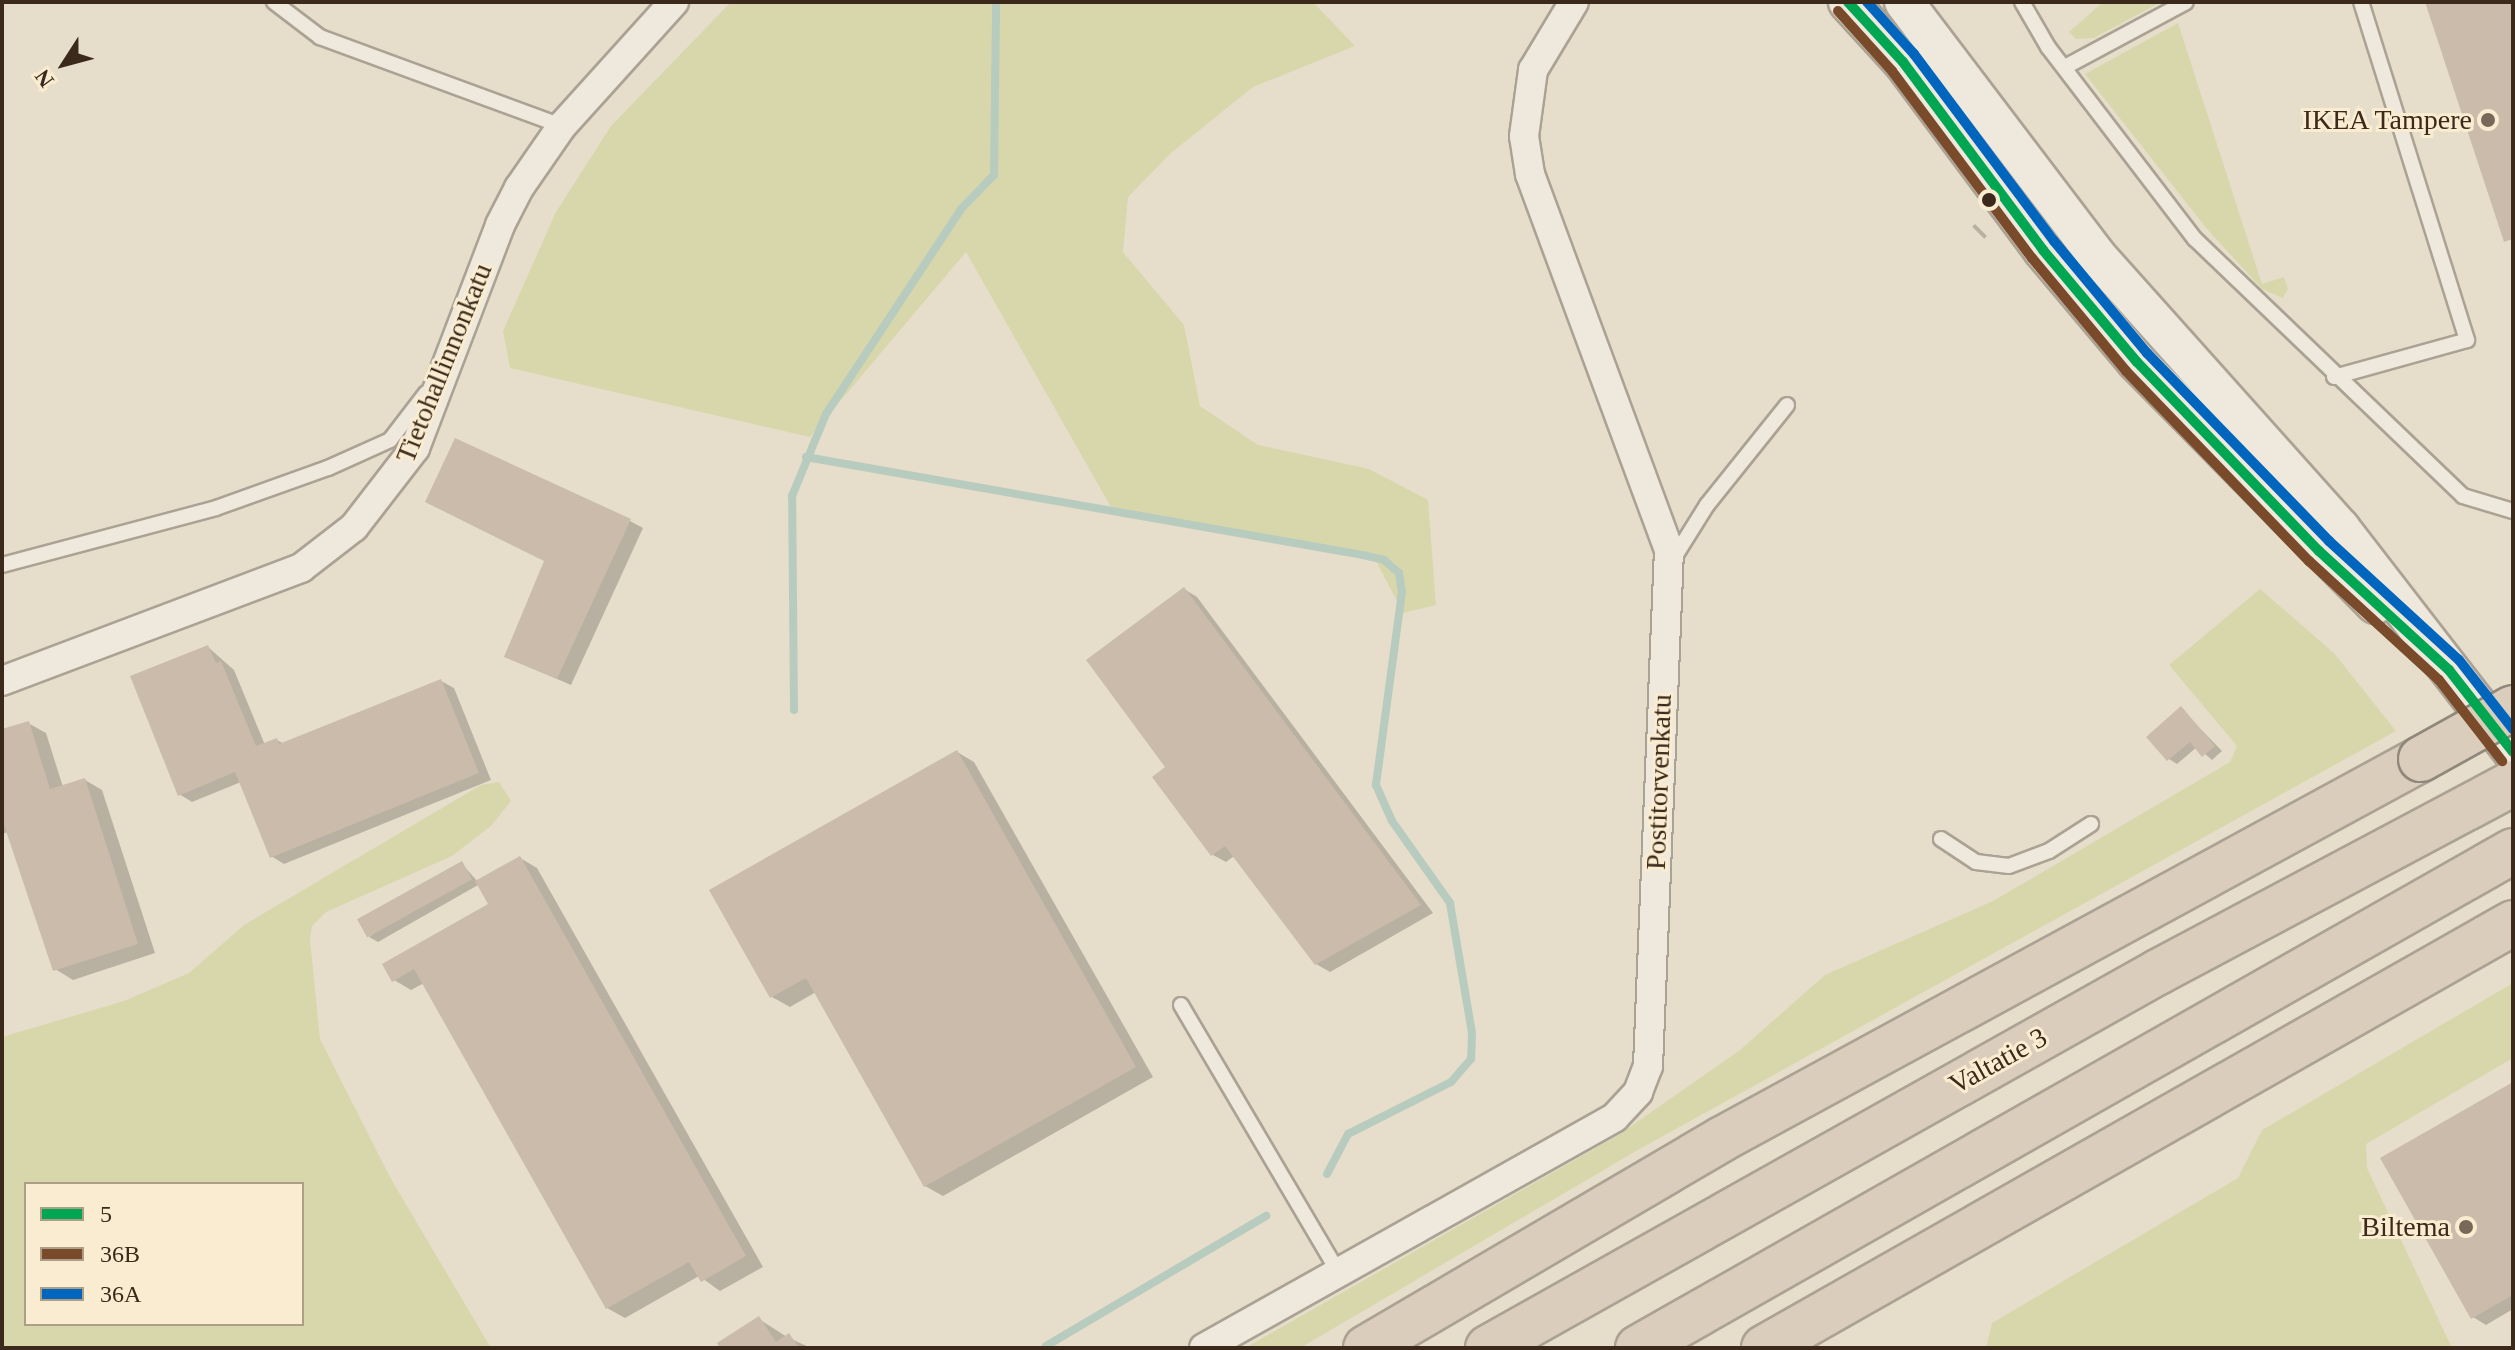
<!DOCTYPE html>
<style>
body{margin:0}
#map{position:relative;width:2515px;height:1350px;overflow:hidden;background:#e6decb;font-family:"Times New Roman",serif}
div>[style]{position:absolute}
.green>*{inset:0;background:#d8d7ac}
.shadow>*{inset:0;background:#0003;transform-origin:0 0}
.stream>*{height:8px;margin:-4px;padding:0 4px;transform-origin:4px;border-radius:4px;background:#b7ccbe}
.building>*{inset:0;background:#cabbab;transform-origin:0 0}
.roads{filter:drop-shadow(2px 0 #aba294) drop-shadow(-2px 0 #aba294) drop-shadow(0 2px #aba294) drop-shadow(0 -2px #aba294)}
.service>*{height:14px;margin:-7px;padding:0 7px;transform-origin:7px;border-radius:7px;background:#eee8dd}
.minor>*{height:28px;margin:-14px;padding:0 14px;transform-origin:14px;border-radius:14px;background:#eee8dd}
.secondary>*{height:38px;margin:-19px;padding:0 19px;transform-origin:19px;border-radius:19px;background:#eee8dd}
.motorway>*{height:44px;margin:-22px;padding:0 22px;transform-origin:22px;border-radius:22px;background:#dacdbb}
.bridges{filter:drop-shadow(2px 0 #90887b) drop-shadow(-2px 0 #90887b) drop-shadow(0 2px #90887b) drop-shadow(0 -2px #90887b)}
.motorway-bridge>*{height:44px;margin:-22px;padding:0 22px;transform-origin:22px;border-radius:22px;background:#dacdbb}
.bus-1>*{height:10px;margin:-5px;padding:0 5px;transform-origin:5px;border-radius:5px;background:#00a651}
.bus-2>*{height:10px;margin:-5px;padding:0 5px;transform-origin:5px;border-radius:5px;background:#7a4b2a}
.bus-3>*{height:10px;margin:-5px;padding:0 5px;transform-origin:5px;border-radius:5px;background:#0065bd}
.dots>*{width:22px;height:22px;translate:-50% -50%;box-sizing:border-box;border:4px solid #f9ecd0;border-radius:50%}
span{translate:-50% -50%;white-space:nowrap;text-align:center;line-height:1.15;-webkit-text-stroke:6px #f9ecd0;paint-order:stroke}
.poi-label{font-size:28px;color:#3b2a1b}
.right{translate:-100% -50%;text-align:right}
.street-label{font-size:28px;color:#3b2a1b}
.frame{position:absolute;inset:0;border:4px solid #3b2a1b;pointer-events:none}
.legend{position:absolute;left:24px;top:1182px;width:280px;height:144px;box-sizing:border-box;background:#f9ecd0;border:2px solid #ad9e88;margin:0;padding:10px 14px;list-style:none;font-size:24px;color:#3b2a1b}
.legend li{display:flex;align-items:center;gap:16px;height:40px}
.legend b{width:40px;border:2px solid #ad9e88}
.north{position:absolute;left:24px;top:24px;width:80px;height:80px;-webkit-text-stroke:6px #f9ecd0;paint-order:stroke;rotate:234deg;font-size:22px;font-weight:700;line-height:32px;text-align:center;color:#3b2a1b}
.north::after{content:'';display:block;margin:auto;width:28px;height:36px;background:#3b2a1b;clip-path:polygon(50% 0,100% 100%,50% 72%,0 100%)}
</style>
<div id="map">
<div class="green">
<i style="clip-path:polygon(731px 2px,1313px 2px,1355px 46px,1253px 87px,1171px 153px,1128px 197px,1123px 252px,1184px 325px,1200px 406px,1258px 445px,1369px 469px,1428px 500px,1436px 605px,1403px 613px,1372px 553px,1116px 516px,966px 252px,810px 437px,510px 368px,503px 331px,556px 212px,611px 126px)"></i>
<i style="clip-path:polygon(2103px 2px,2161px 2px,2094px 38px,2076px 39px,2069px 32px)"></i>
<i style="clip-path:polygon(2178px 23px,2262px 284px,2284px 277px,2288px 289px,2283px 298px,2262px 289px,2207px 229px,2085px 74px)"></i>
<i style="clip-path:polygon(2260px 589px,2334px 653px,2396px 731px,1636px 1151px,1300px 1348px,1245px 1348px,1617px 1136px,1740px 1050px,1825px 975px,1993px 901px,2230px 762px,2237px 746px,2169px 665px)"></i>
<i style="clip-path:polygon(evenodd,499px 782px,511px 801px,491px 826px,452px 856px,326px 912px,312px 926px,310px 939px,320px 1039px,391px 1179px,491px 1348px,2px 1348px,2px 1037px,124px 1001px,189px 973px,244px 925px,481px 785px,499px 782px,302px 1184px,302px 1324px,26px 1324px,26px 1184px,302px 1184px)"></i>
<i style="clip-path:polygon(2513px 983px,2513px 1058px,2366px 1144px,2367px 1168px,2452px 1348px,1986px 1348px,1992px 1323px,2238px 1178px,2262px 1130px)"></i>
</div>
<div class="shadow">
<i style="left:1975px;top:224px;width:17px;height:4px;rotate:45deg"></i>
<i style="clip-path:polygon(630px 521px,643px 528px,571px 685px,520px 663px,546px 561px)"></i>
<i style="clip-path:polygon(1184px 589px,1197px 597px,1433px 913px,1330px 972px,1316px 964px,1234px 856px,1226px 862px,1213px 855px)"></i>
<i style="clip-path:polygon(208px 647px,234px 670px,265px 745px,277px 740px,284px 744px,441px 681px,454px 688px,491px 780px,284px 864px,271px 856px,241px 782px,192px 802px,179px 794px)"></i>
<i style="clip-path:polygon(2181px 709px,2222px 751px,2212px 760px,2197px 747px,2177px 764px,2169px 759px)"></i>
<i style="clip-path:polygon(28px 723px,46px 733px,63px 787px,85px 780px,102px 790px,155px 953px,73px 980px,55px 969px,11px 831px,2px 834px,2px 732px)"></i>
<i style="clip-path:polygon(957px 752px,974px 762px,1153px 1077px,943px 1196px,925px 1186px,816px 992px,790px 1007px,772px 997px)"></i>
<i style="clip-path:polygon(520px 858px,537px 868px,763px 1267px,720px 1291px,699px 1276px,625px 1318px,607px 1308px,424px 983px,411px 990px,394px 980px,491px 905px,478px 885px,378px 942px,369px 937px,462px 864px,478px 882px)"></i>
<i style="clip-path:polygon(2513px 1085px,2513px 1309px,2486px 1325px,2473px 1317px)"></i>
<i style="clip-path:polygon(759px 1319px,787px 1337px,811px 1348px,723px 1348px)"></i>
</div>
<div class="stream">
<i style="left:806px;top:457px;width:566px;rotate:9.98deg"></i>
<i style="left:1363px;top:555px;width:22px;rotate:13deg"></i>
<i style="left:1384px;top:560px;width:20px;rotate:41deg"></i>
<i style="left:1399px;top:573px;width:19px;rotate:81deg"></i>
<i style="left:1402px;top:592px;width:195px;rotate:97.7deg"></i>
<i style="left:1376px;top:785px;width:39px;rotate:66deg"></i>
<i style="left:1392px;top:821px;width:100px;rotate:54.7deg"></i>
<i style="left:1450px;top:903px;width:132px;rotate:80.4deg"></i>
<i style="left:1472px;top:1033px;width:26px;rotate:92deg"></i>
<i style="left:1471px;top:1059px;width:30px;rotate:131deg"></i>
<i style="left:1451px;top:1082px;width:115px;rotate:153.2deg"></i>
<i style="left:1348px;top:1134px;width:45px;rotate:117.7deg"></i>
<i style="left:794px;top:710px;width:214px;rotate:-90.5deg"></i>
<i style="left:792px;top:496px;width:89px;rotate:-67.5deg"></i>
<i style="left:826px;top:414px;width:245px;rotate:-56.6deg"></i>
<i style="left:961px;top:209px;width:47px;rotate:-45.9deg"></i>
<i style="left:994px;top:175px;width:173px;rotate:-89.3deg"></i>
<i style="left:1046px;top:1346px;width:256px;rotate:-30.6deg"></i>
</div>
<div class="building">
<i style="clip-path:polygon(2425px 2px,2513px 2px,2513px 239px,2504px 242px)"></i>
<i style="clip-path:polygon(455px 438px,631px 519px,557px 679px,504px 657px,544px 561px,425px 502px)"></i>
<i style="clip-path:polygon(1184px 587px,1421px 905px,1315px 965px,1225px 846px,1211px 856px,1152px 777px,1165px 767px,1086px 660px)"></i>
<i style="clip-path:polygon(208px 645px,216px 663px,221px 661px,256px 746px,277px 738px,279px 744px,441px 679px,479px 773px,270px 858px,235px 772px,178px 796px,130px 676px)"></i>
<i style="clip-path:polygon(2181px 706px,2215px 746px,2202px 757px,2190px 742px,2167px 761px,2146px 737px)"></i>
<i style="clip-path:polygon(29px 721px,50px 789px,85px 778px,138px 944px,53px 971px,2px 819px,2px 729px)"></i>
<i style="clip-path:polygon(957px 750px,1136px 1067px,924px 1187px,806px 978px,770px 998px,709px 890px)"></i>
<i style="clip-path:polygon(520px 856px,746px 1256px,701px 1282px,689px 1262px,606px 1309px,414px 969px,392px 982px,382px 964px,488px 904px,475px 881px)"></i>
<i style="left:462px;top:861px;width:21px;height:120px;rotate:61deg"></i>
<i style="clip-path:polygon(2513px 1082px,2513px 1295px,2471px 1319px,2380px 1158px)"></i>
<i style="clip-path:polygon(759px 1316px,776px 1342px,789px 1333px,799px 1348px,720px 1348px,717px 1343px)"></i>
</div>
<div class="roads">
<div class="service">
<i style="left:274px;top:2px;width:58px;rotate:37.3deg"></i>
<i style="left:320px;top:37px;width:258px;rotate:20.2deg"></i>
<i style="left:2022px;top:2px;width:52px;rotate:60deg"></i>
<i style="left:2048px;top:47px;width:242px;rotate:52.6deg"></i>
<i style="left:2195px;top:239px;width:371px;rotate:43.8deg"></i>
<i style="left:2463px;top:496px;width:52px;rotate:16.7deg"></i>
<i style="left:2065px;top:67px;width:137px;rotate:-28.2deg"></i>
<i style="left:2334px;top:377px;width:138px;rotate:-15.5deg"></i>
<i style="left:2467px;top:340px;width:354px;rotate:-107.4deg"></i>
<i style="left:1672px;top:561px;width:66px;rotate:-58deg"></i>
<i style="left:1707px;top:505px;width:128px;rotate:-51.3deg"></i>
<i style="left:2px;top:565px;width:221px;rotate:-14.9deg"></i>
<i style="left:216px;top:508px;width:119px;rotate:-19.7deg"></i>
<i style="left:328px;top:468px;width:68px;rotate:-24.3deg"></i>
<i style="left:390px;top:440px;width:59px;rotate:-52.5deg"></i>
<i style="left:1941px;top:839px;width:42px;rotate:33.3deg"></i>
<i style="left:1976px;top:862px;width:33px;rotate:7deg"></i>
<i style="left:2009px;top:866px;width:43px;rotate:-20.6deg"></i>
<i style="left:2049px;top:851px;width:50px;rotate:-32.7deg"></i>
<i style="left:1181px;top:1005px;width:310px;rotate:59.5deg"></i>
</div>
<div class="minor">
<i style="left:2px;top:681px;width:320px;rotate:-20.7deg"></i>
<i style="left:301px;top:568px;width:67px;rotate:-37.7deg"></i>
<i style="left:354px;top:527px;width:100px;rotate:-52.3deg"></i>
<i style="left:415px;top:448px;width:239px;rotate:-69.1deg"></i>
<i style="left:500px;top:225px;width:42px;rotate:-62.8deg"></i>
<i style="left:519px;top:188px;width:75px;rotate:-55.3deg"></i>
<i style="left:562px;top:126px;width:167px;rotate:-47.9deg"></i>
<i style="left:1204px;top:1348px;width:471px;rotate:-29.3deg"></i>
<i style="left:1615px;top:1117px;width:34px;rotate:-47deg"></i>
<i style="left:1638px;top:1092px;width:28px;rotate:-69deg"></i>
<i style="left:1648px;top:1066px;width:516px;rotate:-87.67deg"></i>
<i style="left:1669px;top:550px;width:401px;rotate:-110.3deg"></i>
<i style="left:1530px;top:174px;width:38px;rotate:-99deg"></i>
<i style="left:1524px;top:136px;width:67px;rotate:-82.2deg"></i>
<i style="left:1533px;top:70px;width:79px;rotate:-58.9deg"></i>
</div>
<div class="secondary">
<i style="left:1848px;top:2px;width:81px;rotate:47.5deg"></i>
<i style="left:1903px;top:62px;width:234px;rotate:53.3deg"></i>
<i style="left:2043px;top:250px;width:146px;rotate:50deg"></i>
<i style="left:2137px;top:362px;width:340px;rotate:45.4deg"></i>
<i style="left:1904px;top:2px;width:316px;rotate:52.8deg"></i>
<i style="left:2095px;top:254px;width:368px;rotate:48.2deg"></i>
<i style="left:2340px;top:528px;width:283px;rotate:52.3deg"></i>
</div>
<div class="motorway">
<i style="left:1366px;top:1348px;width:413px;rotate:-30.4deg"></i>
<i style="left:1722px;top:1139px;width:796px;rotate:-28.53deg"></i>
<i style="left:1488px;top:1348px;width:768px;rotate:-29.3deg"></i>
<i style="left:2158px;top:972px;width:402px;rotate:-28deg"></i>
<i style="left:1638px;top:1348px;width:1006px;rotate:-29.6deg"></i>
<i style="left:1764px;top:1348px;width:861px;rotate:-29.57deg"></i>
</div>
</div>
<div class="bridges">
<div class="motorway-bridge">
<i style="left:2421px;top:759px;width:105px;rotate:-29deg"></i>
</div>
</div>
<div class="bus-1">
<i style="left:1848px;top:2px;width:81px;rotate:47.5deg"></i>
<i style="left:1903px;top:62px;width:234px;rotate:53.3deg"></i>
<i style="left:2043px;top:250px;width:146px;rotate:50deg"></i>
<i style="left:2137px;top:362px;width:262px;rotate:46.1deg"></i>
<i style="left:2319px;top:551px;width:176px;rotate:42.5deg"></i>
<i style="left:2449px;top:670px;width:104px;rotate:52deg"></i>
</div>
<div class="bus-2">
<i style="left:1838px;top:11px;width:81px;rotate:48deg"></i>
<i style="left:1892px;top:71px;width:234px;rotate:53.2deg"></i>
<i style="left:2032px;top:258px;width:147px;rotate:50.2deg"></i>
<i style="left:2126px;top:371px;width:264px;rotate:46.1deg"></i>
<i style="left:2309px;top:561px;width:176px;rotate:42.5deg"></i>
<i style="left:2439px;top:680px;width:103px;rotate:52.1deg"></i>
</div>
<div class="bus-3">
<i style="left:1867px;top:2px;width:70px;rotate:47.9deg"></i>
<i style="left:1914px;top:54px;width:234px;rotate:53.2deg"></i>
<i style="left:2054px;top:241px;width:146px;rotate:50.3deg"></i>
<i style="left:2147px;top:353px;width:262px;rotate:45.9deg"></i>
<i style="left:2329px;top:541px;width:176px;rotate:42.5deg"></i>
<i style="left:2459px;top:660px;width:88px;rotate:52deg"></i>
</div>
<div class="dots">
<i style="left:2488px;top:120px;background:#776959"></i>
<i style="left:1989px;top:200px;background:#3b2a1b"></i>
<i style="left:2466px;top:1227px;background:#776959"></i>
</div>
<div class="poi-label">
<span class="right" style="left:2472px;top:120px">IKEA Tampere</span>
<span class="right" style="left:2450px;top:1227px">Biltema</span>
</div>
<div class="street-label">
<span style="left:444px;top:363px;rotate:-68deg">Tietohallinnonkatu</span>
<span style="left:1659px;top:782px;rotate:-88deg">Postitorvenkatu</span>
<span style="left:1998px;top:1061px;rotate:-29deg">Valtatie 3</span>
</div>
<div class="frame"></div>
<ul class="legend">
<li><b style="height:10px;background:#00a651"></b>5</li>
<li><b style="height:10px;background:#7a4b2a"></b>36B</li>
<li><b style="height:10px;background:#0065bd"></b>36A</li>
</ul>
<div class="north">N</div>
</div>
